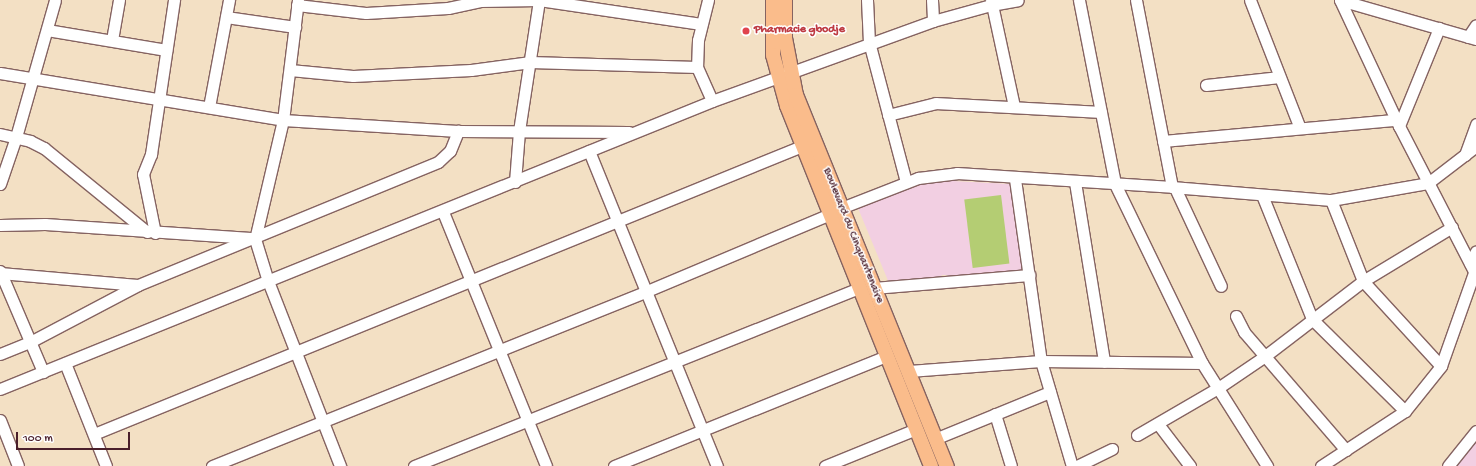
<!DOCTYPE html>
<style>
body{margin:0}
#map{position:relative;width:1476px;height:466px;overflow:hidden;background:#f3e0c4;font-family:"Gochi Hand",sans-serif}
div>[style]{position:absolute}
.built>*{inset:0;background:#f2cfe2}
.green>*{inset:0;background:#b4cd73;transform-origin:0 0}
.roads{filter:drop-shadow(1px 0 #856361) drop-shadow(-1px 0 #856361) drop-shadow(0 1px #856361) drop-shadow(0 -1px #856361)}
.minor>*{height:11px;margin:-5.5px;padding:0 5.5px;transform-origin:5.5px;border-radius:5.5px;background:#fff}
.major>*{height:14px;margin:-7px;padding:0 7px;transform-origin:7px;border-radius:7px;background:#fabc8b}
.dots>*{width:11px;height:11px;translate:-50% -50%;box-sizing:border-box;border:2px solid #fff;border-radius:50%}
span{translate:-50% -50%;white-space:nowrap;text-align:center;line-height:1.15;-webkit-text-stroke:3px #fff;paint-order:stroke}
.health-label{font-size:12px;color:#be3a42;font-weight:700}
.left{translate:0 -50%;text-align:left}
.street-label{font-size:12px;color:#4a1f2b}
.scale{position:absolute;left:16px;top:432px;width:114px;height:18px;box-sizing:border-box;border:2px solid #4a1f2b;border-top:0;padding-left:5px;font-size:12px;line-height:14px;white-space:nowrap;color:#4a1f2b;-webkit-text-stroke:3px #fff;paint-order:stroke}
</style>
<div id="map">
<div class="built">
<i style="clip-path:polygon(934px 180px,1010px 184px,1022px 268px,1020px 271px,948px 278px,947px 275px,942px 275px,940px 278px,889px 283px,858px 208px)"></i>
<i style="clip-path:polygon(1476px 439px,1476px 466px,1453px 466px)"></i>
</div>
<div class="green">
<i style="left:1001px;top:195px;width:69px;height:37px;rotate:83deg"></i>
</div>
<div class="roads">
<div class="minor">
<i style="left:298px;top:0;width:121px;rotate:97.1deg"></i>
<i style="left:283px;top:120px;width:122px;rotate:103.2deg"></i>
<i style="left:255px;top:239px;width:44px;rotate:72.8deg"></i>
<i style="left:268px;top:281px;width:199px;rotate:68.7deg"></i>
<i style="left:708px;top:0;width:41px;rotate:104deg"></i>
<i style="left:698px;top:40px;width:27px;rotate:92deg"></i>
<i style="left:697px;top:67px;width:37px;rotate:66deg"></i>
<i style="left:867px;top:0;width:42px;rotate:87.3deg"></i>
<i style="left:869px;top:42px;width:145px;rotate:75.2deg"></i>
<i style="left:932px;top:0;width:21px;rotate:87deg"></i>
<i style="left:991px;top:0;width:108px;rotate:77.8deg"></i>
<i style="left:1079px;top:0;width:187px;rotate:78.9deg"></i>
<i style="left:1115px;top:184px;width:199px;rotate:64.1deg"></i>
<i style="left:1202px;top:363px;width:122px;rotate:57.7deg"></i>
<i style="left:1136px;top:0;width:190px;rotate:79.1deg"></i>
<i style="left:1250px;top:0;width:137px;rotate:68.7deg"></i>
<i style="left:1340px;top:0;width:139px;rotate:64.9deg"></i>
<i style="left:1399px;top:126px;width:168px;rotate:62.7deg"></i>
<i style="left:1340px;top:0;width:141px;rotate:16deg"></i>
<i style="left:297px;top:5px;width:69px;rotate:6.6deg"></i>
<i style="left:366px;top:13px;width:82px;rotate:-3.5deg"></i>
<i style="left:448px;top:8px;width:33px;rotate:-12deg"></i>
<i style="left:480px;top:1px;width:59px;rotate:-1deg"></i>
<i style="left:539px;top:0;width:164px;rotate:8.4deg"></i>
<i style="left:226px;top:17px;width:70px;rotate:8.2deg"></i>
<i style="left:47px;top:30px;width:121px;rotate:9.5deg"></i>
<i style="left:1468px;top:37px;width:14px;rotate:-56deg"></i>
<i style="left:112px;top:40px;width:41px;rotate:-80.1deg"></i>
<i style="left:290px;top:70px;width:63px;rotate:5.4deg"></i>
<i style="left:353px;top:76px;width:118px;rotate:-2.9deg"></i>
<i style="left:471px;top:70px;width:60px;rotate:-7.7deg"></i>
<i style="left:530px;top:62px;width:167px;rotate:1.7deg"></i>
<i style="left:0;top:73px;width:287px;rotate:9.4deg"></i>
<i style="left:283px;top:120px;width:175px;rotate:3.6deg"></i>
<i style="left:458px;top:131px;width:171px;rotate:0.3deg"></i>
<i style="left:1206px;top:85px;width:74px;rotate:-6.2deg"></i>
<i style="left:209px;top:107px;width:109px;rotate:-79.4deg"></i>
<i style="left:888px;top:115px;width:49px;rotate:-14deg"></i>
<i style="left:936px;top:103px;width:165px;rotate:3.1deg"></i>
<i style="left:1399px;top:126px;width:106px;rotate:-67.8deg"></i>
<i style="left:0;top:134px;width:31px;rotate:13deg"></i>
<i style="left:30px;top:141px;width:16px;rotate:27deg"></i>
<i style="left:44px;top:148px;width:133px;rotate:39.2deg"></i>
<i style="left:1163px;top:141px;width:234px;rotate:-5.2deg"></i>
<i style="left:589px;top:151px;width:340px;rotate:67.9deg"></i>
<i style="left:1465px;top:155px;width:33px;rotate:-70deg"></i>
<i style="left:1015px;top:179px;width:184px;rotate:81.9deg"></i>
<i style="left:1041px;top:361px;width:109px;rotate:73.6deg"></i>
<i style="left:515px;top:182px;width:51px;rotate:-85.5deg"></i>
<i style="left:519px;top:131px;width:133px;rotate:-81.3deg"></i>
<i style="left:1075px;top:182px;width:182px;rotate:80.8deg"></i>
<i style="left:0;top:184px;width:50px;rotate:-71.2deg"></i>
<i style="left:16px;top:137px;width:142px;rotate:-74.1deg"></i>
<i style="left:1175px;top:188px;width:108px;rotate:64.9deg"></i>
<i style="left:1262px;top:195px;width:134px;rotate:68deg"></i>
<i style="left:1312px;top:319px;width:131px;rotate:44.7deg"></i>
<i style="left:1331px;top:200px;width:87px;rotate:68.4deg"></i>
<i style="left:1363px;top:281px;width:115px;rotate:47.5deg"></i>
<i style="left:841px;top:208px;width:83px;rotate:-21.3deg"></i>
<i style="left:918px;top:178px;width:39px;rotate:-7deg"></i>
<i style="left:957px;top:173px;width:215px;rotate:3.7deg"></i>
<i style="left:1172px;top:187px;width:160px;rotate:4.7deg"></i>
<i style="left:1331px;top:200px;width:98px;rotate:-9.9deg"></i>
<i style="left:1428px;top:183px;width:61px;rotate:-37.6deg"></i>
<i style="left:443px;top:212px;width:274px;rotate:67.9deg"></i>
<i style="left:0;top:225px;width:45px;rotate:-1.3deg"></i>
<i style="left:45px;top:224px;width:206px;rotate:3.9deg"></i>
<i style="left:155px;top:233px;width:60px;rotate:-101.5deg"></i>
<i style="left:143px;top:174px;width:22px;rotate:-68deg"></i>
<i style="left:151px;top:154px;width:156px;rotate:-81.5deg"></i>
<i style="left:1470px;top:263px;width:13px;rotate:-63deg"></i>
<i style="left:0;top:271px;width:110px;rotate:66.9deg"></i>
<i style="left:0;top:273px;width:138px;rotate:5deg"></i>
<i style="left:873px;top:288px;width:157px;rotate:-4.8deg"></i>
<i style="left:1236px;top:316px;width:18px;rotate:63deg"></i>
<i style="left:1244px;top:332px;width:156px;rotate:49.2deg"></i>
<i style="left:0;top:354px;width:32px;rotate:-22deg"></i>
<i style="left:30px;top:342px;width:122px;rotate:-27.8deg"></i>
<i style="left:138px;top:285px;width:324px;rotate:-22.3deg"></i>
<i style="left:438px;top:162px;width:16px;rotate:-43deg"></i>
<i style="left:450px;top:151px;width:22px;rotate:-68deg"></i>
<i style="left:65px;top:363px;width:111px;rotate:68.3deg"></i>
<i style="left:909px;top:371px;width:132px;rotate:-4.3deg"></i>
<i style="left:1041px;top:361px;width:161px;rotate:0.7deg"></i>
<i style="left:0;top:389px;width:768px;rotate:-22.02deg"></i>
<i style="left:712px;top:101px;width:235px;rotate:-19.9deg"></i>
<i style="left:933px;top:21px;width:60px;rotate:-15.4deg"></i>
<i style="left:991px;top:5px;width:27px;rotate:-10deg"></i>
<i style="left:995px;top:414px;width:54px;rotate:72.9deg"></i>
<i style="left:0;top:420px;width:49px;rotate:68.6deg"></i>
<i style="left:1158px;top:424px;width:53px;rotate:52.7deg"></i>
<i style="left:94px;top:434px;width:764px;rotate:-22.14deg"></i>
<i style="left:1137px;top:435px;width:94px;rotate:-30.1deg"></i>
<i style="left:1218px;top:388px;width:57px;rotate:-34.2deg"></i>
<i style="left:1265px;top:356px;width:123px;rotate:-37.4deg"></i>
<i style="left:1363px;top:281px;width:104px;rotate:-31.2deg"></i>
<i style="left:937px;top:438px;width:122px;rotate:-22.2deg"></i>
<i style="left:212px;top:466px;width:469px;rotate:-21.9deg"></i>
<i style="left:647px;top:291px;width:199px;rotate:-22.8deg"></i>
<i style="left:414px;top:466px;width:478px;rotate:-21.8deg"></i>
<i style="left:614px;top:466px;width:293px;rotate:-22deg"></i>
<i style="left:825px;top:466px;width:98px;rotate:-22.1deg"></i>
<i style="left:1077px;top:466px;width:39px;rotate:-26deg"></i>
<i style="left:1321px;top:466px;width:100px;rotate:-33.2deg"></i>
<i style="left:1405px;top:411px;width:58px;rotate:-51.3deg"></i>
<i style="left:1441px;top:366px;width:99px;rotate:-70.5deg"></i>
<i style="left:1448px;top:466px;width:45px;rotate:-51.3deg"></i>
</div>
<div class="major">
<i style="left:773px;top:0;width:55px;rotate:90deg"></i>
<i style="left:773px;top:55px;width:53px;rotate:74.6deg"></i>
<i style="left:787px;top:106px;width:388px;rotate:68.2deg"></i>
<i style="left:785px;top:0;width:38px;rotate:90deg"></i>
<i style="left:785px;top:38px;width:58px;rotate:79.1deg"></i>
<i style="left:796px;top:95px;width:401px;rotate:67.9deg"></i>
</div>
</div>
<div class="dots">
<i style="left:746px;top:31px;background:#e0444e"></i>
</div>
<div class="health-label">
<span class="left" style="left:754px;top:31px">Pharmacie gbodje</span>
</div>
<div class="street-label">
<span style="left:852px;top:236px;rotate:68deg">Boulevard du Cinquantenaire</span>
</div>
<div class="scale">100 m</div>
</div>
